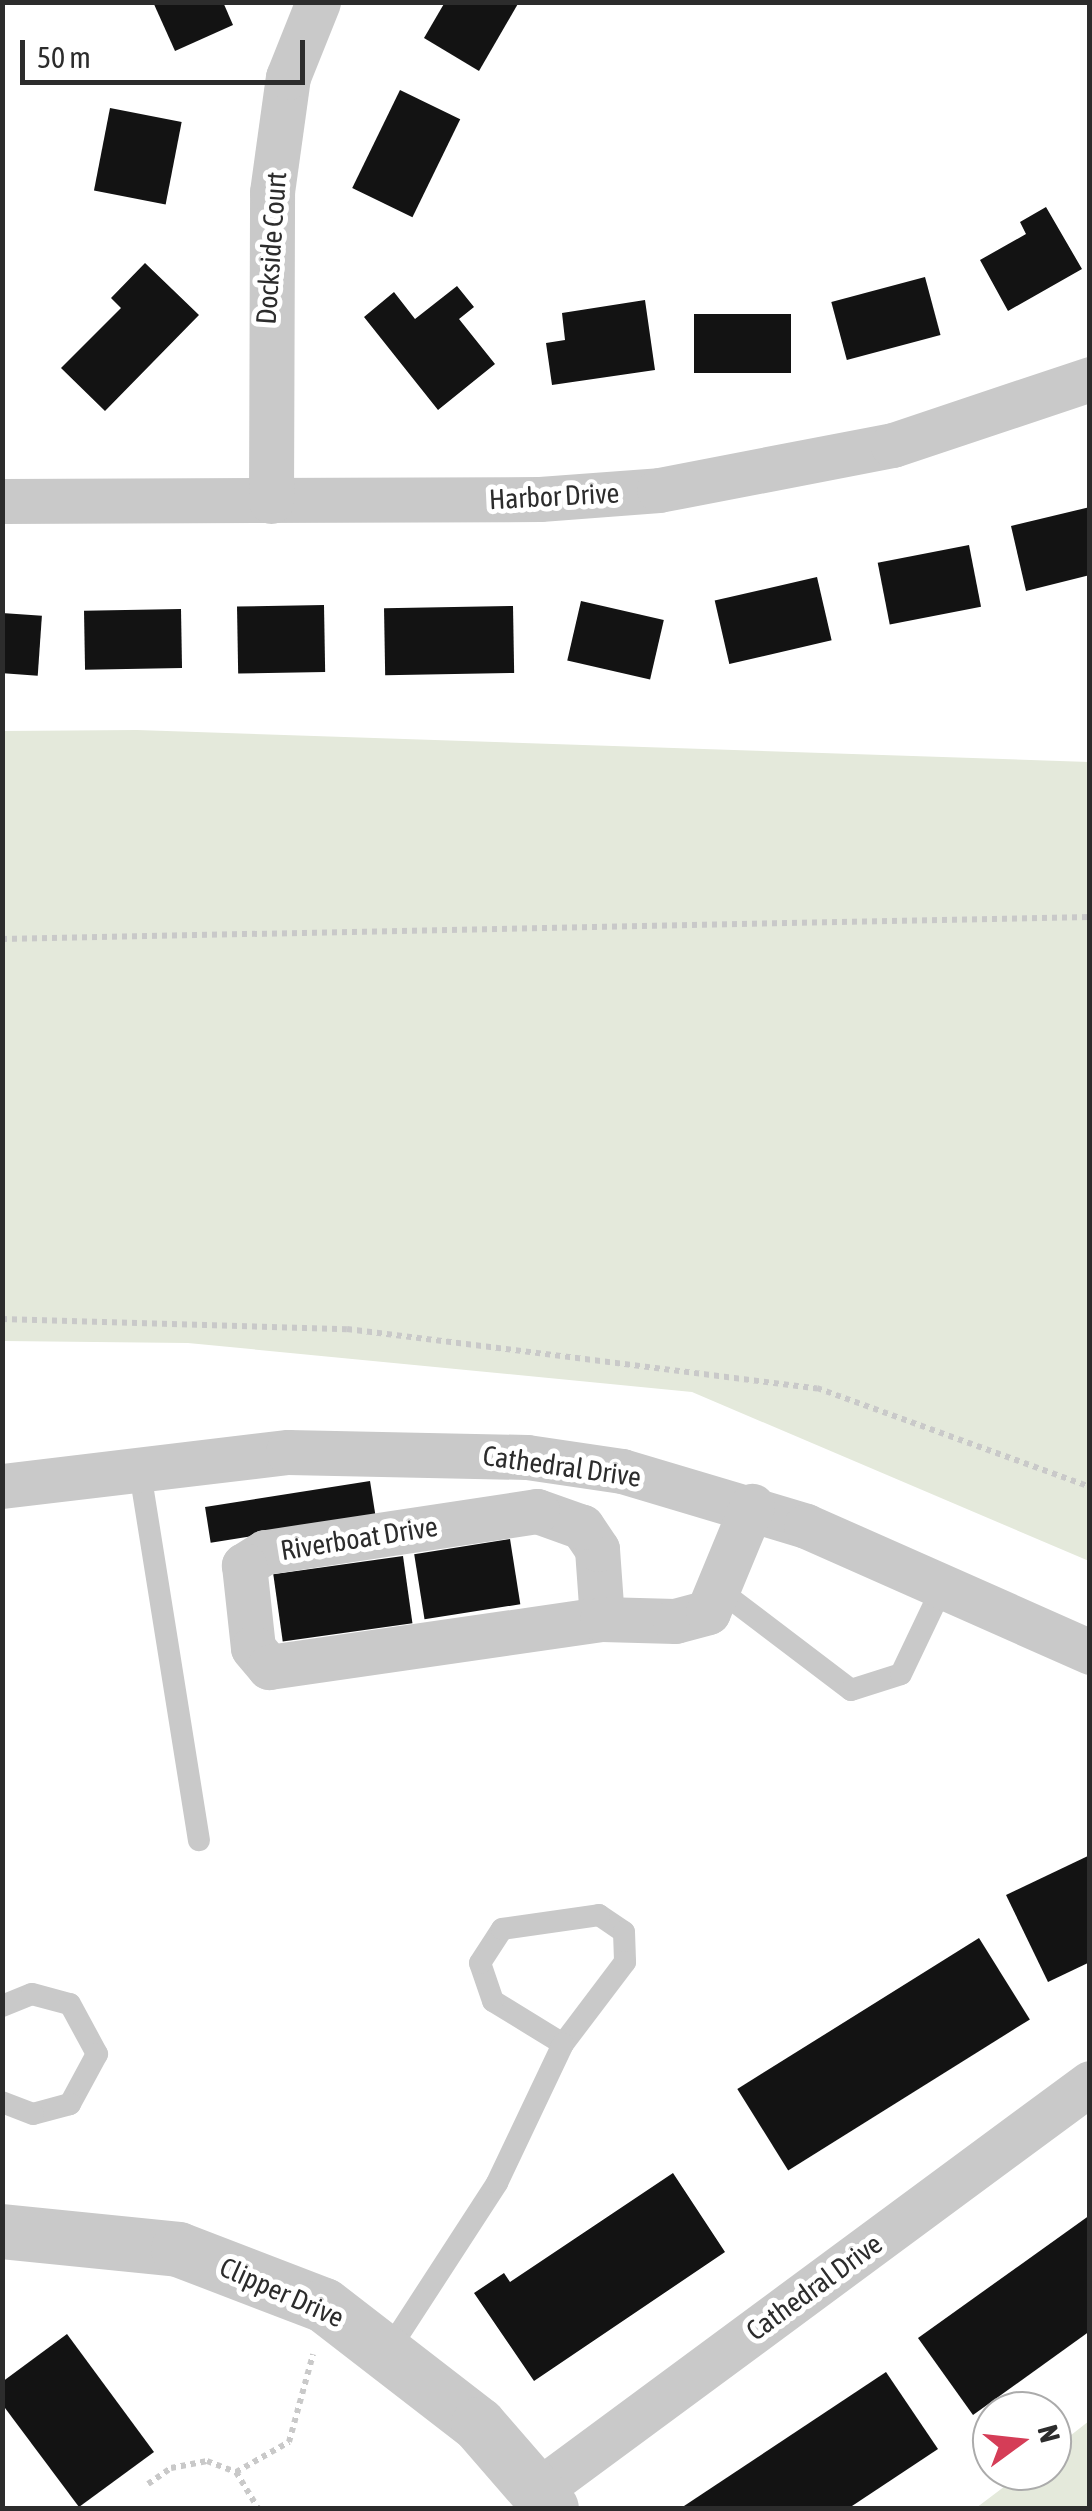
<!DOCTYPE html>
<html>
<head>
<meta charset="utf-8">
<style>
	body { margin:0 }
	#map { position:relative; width:1092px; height:2511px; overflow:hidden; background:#fff; font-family:"Asap Condensed",sans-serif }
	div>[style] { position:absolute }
	.green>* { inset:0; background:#e4e9db }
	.building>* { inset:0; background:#131313; transform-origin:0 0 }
	.path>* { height:6px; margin-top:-3px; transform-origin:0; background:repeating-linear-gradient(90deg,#c9c9c9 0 5px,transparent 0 10px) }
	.service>* { height:22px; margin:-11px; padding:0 11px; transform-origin:11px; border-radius:11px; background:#c9c9c9 }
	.minor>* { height:45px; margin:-22.5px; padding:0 22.5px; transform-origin:22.5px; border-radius:22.5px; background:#c9c9c9 }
	.tertiary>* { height:55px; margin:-27.5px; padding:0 27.5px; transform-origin:27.5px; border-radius:27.5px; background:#c9c9c9 }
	span { translate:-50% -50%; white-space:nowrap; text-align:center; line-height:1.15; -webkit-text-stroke:10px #fff; paint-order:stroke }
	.street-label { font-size:28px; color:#2c2c2c }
	.frame { position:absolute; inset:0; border:5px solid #2c2c2c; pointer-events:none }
	.north { position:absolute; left:972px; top:2391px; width:100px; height:100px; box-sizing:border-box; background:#fff; border:2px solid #ababab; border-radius:50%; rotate:75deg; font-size:28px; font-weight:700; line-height:40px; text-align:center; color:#2c2c2c }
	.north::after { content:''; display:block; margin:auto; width:35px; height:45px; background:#d53d57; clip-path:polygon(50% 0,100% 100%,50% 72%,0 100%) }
	.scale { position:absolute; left:20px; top:40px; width:285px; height:45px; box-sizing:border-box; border:5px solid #2c2c2c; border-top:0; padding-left:12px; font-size:30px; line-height:35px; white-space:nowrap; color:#2c2c2c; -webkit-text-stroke:8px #fff; paint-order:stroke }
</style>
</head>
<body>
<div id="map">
	<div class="green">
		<i style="clip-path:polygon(137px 730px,1089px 762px,1089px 1561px,692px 1392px,188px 1343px,3px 1341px,3px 731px)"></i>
		<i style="clip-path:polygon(1089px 2421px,1089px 2508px,976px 2508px,1025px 2471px,1052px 2471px,1052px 2450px)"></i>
	</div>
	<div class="building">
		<i style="clip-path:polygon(153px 2px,223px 2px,233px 25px,175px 51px)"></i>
		<i style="clip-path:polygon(445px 2px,519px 2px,479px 71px,424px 38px)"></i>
		<i style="left:400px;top:90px;width:67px;height:109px;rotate:26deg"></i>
		<i style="left:110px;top:108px;width:73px;height:84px;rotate:11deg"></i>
		<i style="clip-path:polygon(1046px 207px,1082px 269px,1008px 311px,980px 260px,1026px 234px,1020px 222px)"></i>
		<i style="clip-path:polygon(145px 263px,199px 315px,105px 411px,61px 368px,121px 308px,111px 298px)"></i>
		<i style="left:925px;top:277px;width:60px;height:97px;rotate:75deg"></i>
		<i style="clip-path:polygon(457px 286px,474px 307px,459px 319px,495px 364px,438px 410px,364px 317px,394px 292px,415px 319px)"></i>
		<i style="clip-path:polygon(645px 300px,655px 370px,552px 385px,546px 343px,565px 340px,562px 313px)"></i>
		<i style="left:694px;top:314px;width:97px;height:59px"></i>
		<i style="clip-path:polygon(1090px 507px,1090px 575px,1026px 591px,1011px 526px)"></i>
		<i style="left:969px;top:545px;width:63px;height:93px;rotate:79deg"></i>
		<i style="left:817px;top:577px;width:65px;height:105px;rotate:77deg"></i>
		<i style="left:581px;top:601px;width:85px;height:61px;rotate:13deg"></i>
		<i style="left:324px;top:605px;width:67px;height:87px;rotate:89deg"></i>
		<i style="left:513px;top:606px;width:67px;height:129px;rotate:89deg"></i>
		<i style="left:181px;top:609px;width:59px;height:97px;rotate:89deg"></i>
		<i style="left:2px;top:613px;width:40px;height:60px;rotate:4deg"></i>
		<i style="left:370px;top:1481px;width:36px;height:167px;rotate:81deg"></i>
		<i style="left:510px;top:1539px;width:66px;height:97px;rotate:81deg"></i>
		<i style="left:403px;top:1556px;width:68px;height:131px;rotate:82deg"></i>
		<i style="clip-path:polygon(1090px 1855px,1090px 1962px,1048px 1982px,1006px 1895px)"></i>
		<i style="left:979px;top:1938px;width:96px;height:285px;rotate:58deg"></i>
		<i style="clip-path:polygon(673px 2173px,725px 2252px,534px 2381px,474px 2293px,504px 2273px,510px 2282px)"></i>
		<i style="clip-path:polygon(1090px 2215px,1090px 2331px,973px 2415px,918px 2338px)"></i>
		<i style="clip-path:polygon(67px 2334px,154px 2452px,79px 2507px,2px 2404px,2px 2382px)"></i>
		<i style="clip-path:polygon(886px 2372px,938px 2449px,849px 2508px,681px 2508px)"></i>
	</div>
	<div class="path">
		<i style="left:2px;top:939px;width:1088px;rotate:-1.16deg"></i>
		<i style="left:2px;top:1319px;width:345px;rotate:1.7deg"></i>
		<i style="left:347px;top:1329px;width:474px;rotate:7.2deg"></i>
		<i style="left:817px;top:1388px;width:290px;rotate:19.9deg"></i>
		<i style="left:236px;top:2472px;width:61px;rotate:-29.5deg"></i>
		<i style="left:289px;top:2442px;width:91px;rotate:-74.7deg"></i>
		<i style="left:148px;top:2484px;width:28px;rotate:-35deg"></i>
		<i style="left:171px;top:2468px;width:37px;rotate:-11deg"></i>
		<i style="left:207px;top:2461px;width:31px;rotate:21deg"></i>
		<i style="left:236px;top:2472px;width:42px;rotate:58.6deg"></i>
	</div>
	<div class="service">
		<i style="left:139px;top:1466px;width:379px;rotate:80.9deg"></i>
		<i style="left:718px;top:1589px;width:167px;rotate:37.2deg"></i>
		<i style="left:851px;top:1690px;width:52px;rotate:-17.7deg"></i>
		<i style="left:901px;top:1674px;width:98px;rotate:-64.5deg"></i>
		<i style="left:599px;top:1915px;width:30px;rotate:34deg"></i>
		<i style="left:624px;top:1932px;width:30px;rotate:88deg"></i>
		<i style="left:625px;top:1962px;width:103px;rotate:127.1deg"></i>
		<i style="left:563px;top:2044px;width:82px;rotate:-148.4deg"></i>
		<i style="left:493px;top:2001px;width:40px;rotate:-108.9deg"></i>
		<i style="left:480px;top:1963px;width:40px;rotate:-57.1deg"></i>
		<i style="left:502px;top:1929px;width:98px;rotate:-8.2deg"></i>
		<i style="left:2px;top:2006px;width:32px;rotate:-22deg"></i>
		<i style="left:32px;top:1994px;width:39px;rotate:15deg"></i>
		<i style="left:70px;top:2004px;width:57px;rotate:61.6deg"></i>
		<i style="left:97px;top:2054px;width:57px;rotate:118.4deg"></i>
		<i style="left:70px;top:2104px;width:38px;rotate:165deg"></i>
		<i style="left:33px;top:2114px;width:33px;rotate:-159deg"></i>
		<i style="left:390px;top:2348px;width:197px;rotate:-57deg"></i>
		<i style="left:497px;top:2183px;width:154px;rotate:-64.6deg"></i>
	</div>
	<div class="minor">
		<i style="left:2px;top:501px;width:538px;rotate:-0.21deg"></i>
		<i style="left:540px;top:499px;width:119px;rotate:-4.3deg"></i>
		<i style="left:659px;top:490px;width:238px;rotate:-10.9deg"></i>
		<i style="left:893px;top:445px;width:208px;rotate:-18.5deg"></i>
		<i style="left:271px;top:501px;width:309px;rotate:-89.8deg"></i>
		<i style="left:272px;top:192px;width:116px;rotate:-82.1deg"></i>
		<i style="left:288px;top:77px;width:81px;rotate:-68.2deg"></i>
		<i style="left:2px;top:1486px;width:288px;rotate:-6.8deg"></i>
		<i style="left:288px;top:1452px;width:239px;rotate:1.2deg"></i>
		<i style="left:527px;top:1457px;width:96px;rotate:8.4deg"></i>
		<i style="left:622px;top:1471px;width:192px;rotate:16.6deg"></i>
		<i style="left:806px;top:1526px;width:311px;rotate:23.9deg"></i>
		<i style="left:602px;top:1619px;width:70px;rotate:-94.1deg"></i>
		<i style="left:597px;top:1549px;width:27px;rotate:-124deg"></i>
		<i style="left:582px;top:1527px;width:48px;rotate:-160.4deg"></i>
		<i style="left:537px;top:1511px;width:275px;rotate:171.4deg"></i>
		<i style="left:265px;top:1552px;width:25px;rotate:148deg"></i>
		<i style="left:244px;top:1565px;width:83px;rotate:83.8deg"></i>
		<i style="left:253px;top:1648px;width:25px;rotate:50deg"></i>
		<i style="left:269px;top:1667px;width:336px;rotate:-8.2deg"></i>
		<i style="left:602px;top:1619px;width:73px;rotate:1.6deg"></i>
		<i style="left:675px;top:1621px;width:34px;rotate:-15deg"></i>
		<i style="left:708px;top:1612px;width:115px;rotate:-67.5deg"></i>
		<i style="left:539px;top:2490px;width:685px;rotate:-36.45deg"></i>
	</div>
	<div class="tertiary">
		<i style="left:2px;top:2231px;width:177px;rotate:5.8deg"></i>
		<i style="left:178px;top:2249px;width:156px;rotate:21deg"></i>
		<i style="left:324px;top:2305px;width:195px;rotate:37.7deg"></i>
		<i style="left:478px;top:2424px;width:111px;rotate:49deg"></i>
	</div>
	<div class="street-label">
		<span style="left:271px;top:248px;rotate:-86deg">Dockside Court</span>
		<span style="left:554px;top:496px;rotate:-3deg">Harbor Drive</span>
		<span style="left:562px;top:1466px;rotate:8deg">Cathedral Drive</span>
		<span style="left:359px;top:1538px;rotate:-9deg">Riverboat Drive</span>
		<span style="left:814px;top:2287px;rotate:-36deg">Cathedral Drive</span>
		<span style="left:282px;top:2292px;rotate:24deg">Clipper Drive</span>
	</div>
	<div class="frame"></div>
	<div class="north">N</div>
	<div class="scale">50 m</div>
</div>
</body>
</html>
